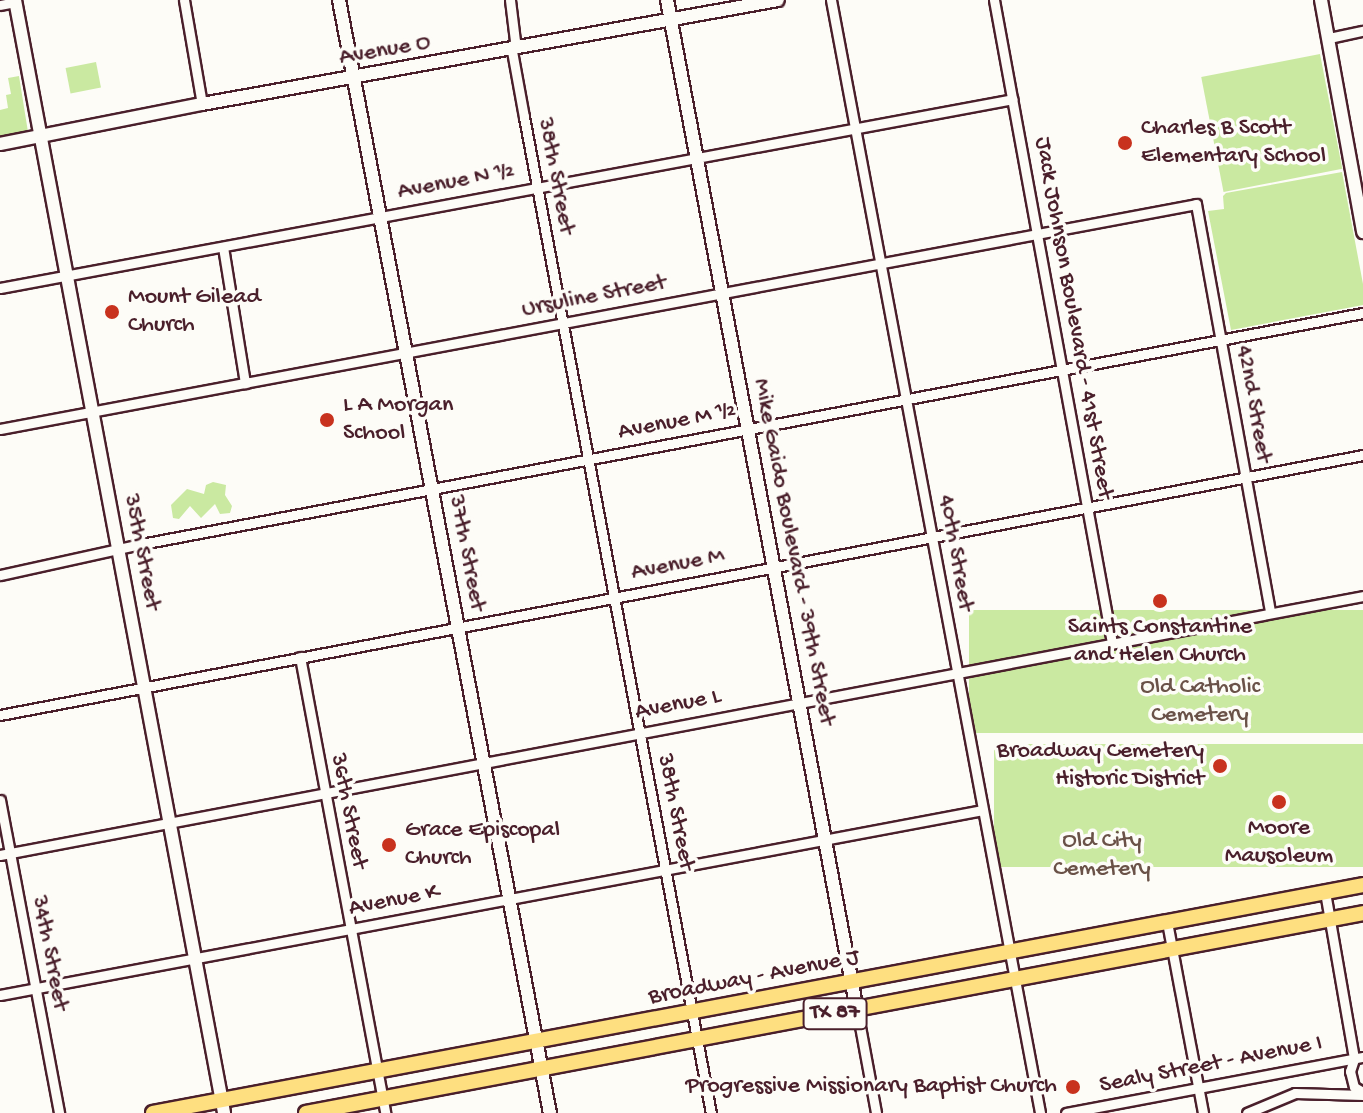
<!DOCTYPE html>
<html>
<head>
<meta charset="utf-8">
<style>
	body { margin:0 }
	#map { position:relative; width:1363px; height:1113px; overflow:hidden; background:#fdfcf7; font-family:"Gochi Hand",sans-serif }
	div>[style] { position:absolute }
	.green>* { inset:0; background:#cae9a1; transform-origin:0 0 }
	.roads { filter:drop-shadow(2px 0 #4a1f2b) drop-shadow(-2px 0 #4a1f2b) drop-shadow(0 2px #4a1f2b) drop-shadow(0 -2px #4a1f2b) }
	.street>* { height:9px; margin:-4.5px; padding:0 4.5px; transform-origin:4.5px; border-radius:4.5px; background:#fdfcf7 }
	.secondary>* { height:12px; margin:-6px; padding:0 6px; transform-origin:6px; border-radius:6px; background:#fdfcf7 }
	.primary>* { height:14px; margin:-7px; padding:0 7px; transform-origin:7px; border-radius:7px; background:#fedf80 }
	.dots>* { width:22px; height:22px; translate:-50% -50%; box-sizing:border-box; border:4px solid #fdfcf7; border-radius:50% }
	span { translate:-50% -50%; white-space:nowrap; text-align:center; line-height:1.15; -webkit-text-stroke:7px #fdfcf7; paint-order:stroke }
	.shield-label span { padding:2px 6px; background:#fdfcf7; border:2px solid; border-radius:6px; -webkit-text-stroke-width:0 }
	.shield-label { font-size:22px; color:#4a1f2b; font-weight:700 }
	.street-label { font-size:24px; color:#4a1f2b }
	.poi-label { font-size:24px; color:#4a1f2b }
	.left { translate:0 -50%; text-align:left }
	.right { translate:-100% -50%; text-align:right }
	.park-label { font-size:24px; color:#6a5248 }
</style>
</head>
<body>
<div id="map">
	<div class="green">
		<i style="left:1320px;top:54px;width:117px;height:121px;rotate:79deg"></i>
		<i style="left:96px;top:62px;width:26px;height:31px;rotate:79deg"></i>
		<i style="clip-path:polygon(19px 76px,28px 132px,0 136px,0 110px,8px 108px,6px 95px,11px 94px,8px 78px)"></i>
		<i style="clip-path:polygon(1342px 172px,1363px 284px,1363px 305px,1231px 330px,1208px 211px,1224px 209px,1223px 196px,1226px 193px)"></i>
		<i style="clip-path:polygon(213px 482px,226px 485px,225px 495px,232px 506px,230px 513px,220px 514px,215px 504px,201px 518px,190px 506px,179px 519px,173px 518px,171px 505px,187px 489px,204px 494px,206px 485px)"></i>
		<i style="left:1363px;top:610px;width:123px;height:394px;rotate:90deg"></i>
		<i style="left:1363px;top:744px;width:123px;height:369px;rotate:90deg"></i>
	</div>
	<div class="roads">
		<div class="street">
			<i style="left:184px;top:0;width:106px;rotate:80.2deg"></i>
			<i style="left:510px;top:0;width:41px;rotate:83deg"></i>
			<i style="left:515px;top:41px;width:10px;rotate:107deg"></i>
			<i style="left:512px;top:51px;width:67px;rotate:79.7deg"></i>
			<i style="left:524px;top:117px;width:1013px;rotate:79.37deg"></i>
			<i style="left:831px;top:0;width:1132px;rotate:79.36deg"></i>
			<i style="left:994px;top:0;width:654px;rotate:79.6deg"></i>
			<i style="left:0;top:5px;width:15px;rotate:-11deg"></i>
			<i style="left:1329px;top:38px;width:35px;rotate:-12deg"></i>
			<i style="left:223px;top:247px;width:138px;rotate:80.8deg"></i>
			<i style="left:0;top:288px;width:1030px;rotate:-10.57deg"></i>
			<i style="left:0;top:429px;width:1217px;rotate:-10.65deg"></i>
			<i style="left:1196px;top:204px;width:415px;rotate:79.7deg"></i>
			<i style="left:0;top:575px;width:139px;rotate:-12.4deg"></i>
			<i style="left:136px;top:545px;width:1249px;rotate:-10.71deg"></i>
			<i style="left:300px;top:657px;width:464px;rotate:79.4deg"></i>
			<i style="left:0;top:715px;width:1388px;rotate:-10.8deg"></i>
			<i style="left:0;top:800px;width:319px;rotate:79.3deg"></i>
			<i style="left:0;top:855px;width:1387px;rotate:-10.76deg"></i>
			<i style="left:1325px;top:892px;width:169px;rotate:80.1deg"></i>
			<i style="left:1354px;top:1059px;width:13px;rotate:108deg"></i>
			<i style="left:1350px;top:1071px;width:16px;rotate:76deg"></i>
			<i style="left:1354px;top:1087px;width:10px;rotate:29deg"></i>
			<i style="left:1167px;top:922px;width:194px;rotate:79.3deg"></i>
			<i style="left:0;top:995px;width:1000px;rotate:-10.66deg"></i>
			<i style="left:857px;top:1010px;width:105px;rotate:79.5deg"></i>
			<i style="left:1066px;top:1113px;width:302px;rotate:-10.7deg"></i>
			<i style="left:1247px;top:1113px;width:52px;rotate:-22.6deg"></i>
			<i style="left:1295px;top:1093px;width:68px;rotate:1.7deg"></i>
		</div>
		<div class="secondary">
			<i style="left:15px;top:0;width:1132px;rotate:79.36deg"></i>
			<i style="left:339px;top:0;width:1133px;rotate:79.27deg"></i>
			<i style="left:667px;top:0;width:1028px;rotate:79.35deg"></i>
			<i style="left:1321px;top:0;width:236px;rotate:79.7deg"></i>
			<i style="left:0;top:144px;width:206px;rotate:-11.2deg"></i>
			<i style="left:202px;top:104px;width:585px;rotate:-10.23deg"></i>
		</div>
		<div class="primary">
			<i style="left:153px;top:1113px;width:1231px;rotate:-10.67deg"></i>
			<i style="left:306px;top:1113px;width:1076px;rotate:-10.71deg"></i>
		</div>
	</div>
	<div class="dots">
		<i style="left:1125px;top:143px;background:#c8321e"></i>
		<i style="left:112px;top:312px;background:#c8321e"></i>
		<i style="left:327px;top:420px;background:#c8321e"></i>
		<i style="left:1160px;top:601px;background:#c8321e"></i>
		<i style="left:1220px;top:766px;background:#c8321e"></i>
		<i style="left:1279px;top:802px;background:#c8321e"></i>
		<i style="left:389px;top:845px;background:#c8321e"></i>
		<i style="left:1073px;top:1087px;background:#c8321e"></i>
	</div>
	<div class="shield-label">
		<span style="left:835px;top:1014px">TX 87</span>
	</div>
	<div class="street-label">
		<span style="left:385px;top:51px;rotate:-10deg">Avenue O</span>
		<span style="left:555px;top:176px;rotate:79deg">38th Street</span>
		<span style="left:456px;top:182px;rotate:-11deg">Avenue N ½</span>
		<span style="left:594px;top:297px;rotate:-11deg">Ursuline Street</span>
		<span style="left:1073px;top:318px;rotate:80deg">Jack Johnson Boulevard - 41st Street</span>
		<span style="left:1253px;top:404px;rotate:80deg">42nd Street</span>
		<span style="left:677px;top:422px;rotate:-11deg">Avenue M ½</span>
		<span style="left:141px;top:552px;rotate:79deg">35th Street</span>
		<span style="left:793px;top:552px;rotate:79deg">Mike Gaido Boulevard - 39th Street</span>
		<span style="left:466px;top:553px;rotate:79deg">37th Street</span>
		<span style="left:955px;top:553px;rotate:80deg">40th Street</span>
		<span style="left:678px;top:565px;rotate:-11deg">Avenue M</span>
		<span style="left:678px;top:705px;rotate:-11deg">Avenue L</span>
		<span style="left:348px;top:811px;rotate:79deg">36th Street</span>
		<span style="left:675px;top:812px;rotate:79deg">38th Street</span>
		<span style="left:394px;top:901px;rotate:-11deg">Avenue K</span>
		<span style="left:49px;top:953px;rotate:79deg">34th Street</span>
		<span style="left:754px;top:978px;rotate:-11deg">Broadway - Avenue J</span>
		<span style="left:1211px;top:1065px;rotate:-11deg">Sealy Street - Avenue I</span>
	</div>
	<div class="poi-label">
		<span class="left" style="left:1141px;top:143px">Charles B Scott<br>Elementary School</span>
		<span class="left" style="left:128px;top:312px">Mount Gilead<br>Church</span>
		<span class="left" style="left:343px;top:420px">L A Morgan<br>School</span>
		<span style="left:1160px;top:642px">Saints Constantine<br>and Helen Church</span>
		<span class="right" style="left:1204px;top:766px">Broadway Cemetery<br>Historic District</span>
		<span style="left:1279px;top:843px">Moore<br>Mausoleum</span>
		<span class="left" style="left:405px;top:845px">Grace Episcopal<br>Church</span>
		<span class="right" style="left:1057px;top:1087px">Progressive Missionary Baptist Church</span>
	</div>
	<div class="park-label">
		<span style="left:1200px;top:702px">Old Catholic<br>Cemetery</span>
		<span style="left:1102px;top:856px">Old City<br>Cemetery</span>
	</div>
</div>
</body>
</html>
